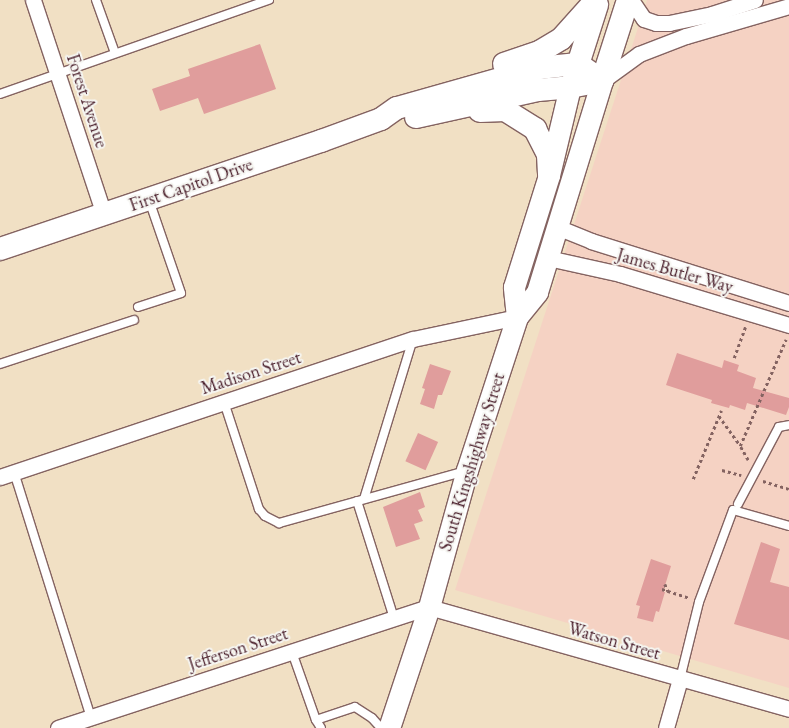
<!DOCTYPE html>
<html>
<head>
<meta charset="utf-8">
<style>
	body { margin:0 }
	#map { position:relative; width:789px; height:728px; overflow:hidden; background:#f1e0c4; font-family:"EB Garamond",serif }
	div>[style] { position:absolute }
	.built>* { inset:0; background:#f5d2c3 }
	.building>* { inset:0; background:#e09d9c; transform-origin:0 0 }
	.path>* { height:2.5px; margin-top:-1.25px; transform-origin:0; background:repeating-linear-gradient(90deg,#846361 0 3px,transparent 0 6px) }
	.roads { filter:drop-shadow(1px 0 #846361) drop-shadow(-1px 0 #846361) drop-shadow(0 1px #846361) drop-shadow(0 -1px #846361) }
	.service>* { height:8px; margin:-4px; padding:0 4px; transform-origin:4px; border-radius:4px; background:#fff }
	.minor>* { height:15px; margin:-7.5px; padding:0 7.5px; transform-origin:7.5px; border-radius:7.5px; background:#fff }
	.secondary>* { height:21px; margin:-10.5px; padding:0 10.5px; transform-origin:10.5px; border-radius:10.5px; background:#fff }
	.primary>* { height:22px; margin:-11px; padding:0 11px; transform-origin:11px; border-radius:11px; background:#fff }
	span { translate:-50% -50%; white-space:nowrap; text-align:center; line-height:1.15; -webkit-text-stroke:4px #f6f6f2; paint-order:stroke }
	.street-label { font-size:18px; color:#4a1f2b }
</style>
</head>
<body>
<div id="map">
	<div class="built">
		<i style="clip-path:polygon(647px 0,789px 0,789px 688px,455px 590px)"></i>
	</div>
	<div class="building">
		<i style="clip-path:polygon(260px 44px,276px 89px,204px 114px,198px 98px,160px 111px,152px 89px,190px 76px,188px 69px)"></i>
		<i style="clip-path:polygon(677px 353px,722px 368px,724px 360px,739px 365px,737px 371px,756px 378px,753px 388px,789px 398px,789px 407px,786px 415px,747px 403px,745px 410px,730px 405px,729px 408px,711px 403px,712px 400px,666px 385px)"></i>
		<i style="clip-path:polygon(430px 364px,451px 371px,442px 395px,438px 395px,434px 409px,420px 404px,425px 389px,422px 388px)"></i>
		<i style="left:418px;top:433px;width:22px;height:31px;rotate:24deg"></i>
		<i style="clip-path:polygon(420px 492px,425px 507px,418px 510px,423px 521px,414px 524px,420px 539px,396px 547px,383px 507px)"></i>
		<i style="clip-path:polygon(761px 542px,780px 549px,770px 582px,789px 587px,789px 640px,734px 624px)"></i>
		<i style="clip-path:polygon(651px 559px,671px 566px,663px 592px,665px 592px,659px 612px,656px 611px,653px 622px,637px 618px,640px 606px,636px 605px)"></i>
	</div>
	<div class="path">
		<i style="left:734px;top:358px;width:33px;rotate:-70deg"></i>
		<i style="left:719px;top:416px;width:36px;rotate:54deg"></i>
		<i style="left:748px;top:460px;width:16px;rotate:-120deg"></i>
		<i style="left:740px;top:446px;width:116px;rotate:-66.7deg"></i>
		<i style="left:722px;top:470px;width:20px;rotate:15deg"></i>
		<i style="left:693px;top:479px;width:74px;rotate:-67.6deg"></i>
		<i style="left:763px;top:481px;width:27px;rotate:17deg"></i>
		<i style="left:665px;top:584px;width:8px;rotate:67deg"></i>
		<i style="left:662px;top:589px;width:28px;rotate:18deg"></i>
	</div>
	<div class="roads">
		<div class="service">
			<i style="left:96px;top:0;width:56px;rotate:70.3deg"></i>
			<i style="left:0;top:94px;width:285px;rotate:-19.3deg"></i>
			<i style="left:138px;top:307px;width:45px;rotate:-18deg"></i>
			<i style="left:181px;top:293px;width:98px;rotate:-109deg"></i>
			<i style="left:0;top:364px;width:141px;rotate:-18.2deg"></i>
			<i style="left:224px;top:402px;width:113px;rotate:71.9deg"></i>
			<i style="left:259px;top:509px;width:9px;rotate:49deg"></i>
			<i style="left:265px;top:516px;width:16px;rotate:27deg"></i>
			<i style="left:279px;top:523px;width:193px;rotate:-15.6deg"></i>
			<i style="left:14px;top:472px;width:257px;rotate:72.6deg"></i>
			<i style="left:364px;top:499px;width:167px;rotate:-73deg"></i>
			<i style="left:357px;top:501px;width:123px;rotate:72.5deg"></i>
			<i style="left:738px;top:504px;width:87px;rotate:-62deg"></i>
			<i style="left:779px;top:427px;width:10px;rotate:-11deg"></i>
			<i style="left:292px;top:652px;width:72px;rotate:70.6deg"></i>
			<i style="left:316px;top:720px;width:9px;rotate:58deg"></i>
			<i style="left:680px;top:679px;width:79px;rotate:-76.1deg"></i>
			<i style="left:699px;top:602px;width:98px;rotate:-69.7deg"></i>
			<i style="left:733px;top:510px;width:58px;rotate:15.9deg"></i>
			<i style="left:316px;top:720px;width:41px;rotate:-18.4deg"></i>
			<i style="left:355px;top:707px;width:20px;rotate:33deg"></i>
			<i style="left:372px;top:718px;width:13px;rotate:48deg"></i>
		</div>
		<div class="minor">
			<i style="left:33px;top:0;width:226px;rotate:71.7deg"></i>
			<i style="left:631px;top:0;width:23px;rotate:56deg"></i>
			<i style="left:644px;top:19px;width:13px;rotate:18deg"></i>
			<i style="left:656px;top:23px;width:13px"></i>
			<i style="left:669px;top:23px;width:44px;rotate:-11.8deg"></i>
			<i style="left:712px;top:14px;width:45px;rotate:-18deg"></i>
			<i style="left:602px;top:81px;width:46px;rotate:-36.1deg"></i>
			<i style="left:639px;top:54px;width:50px;rotate:-21deg"></i>
			<i style="left:686px;top:36px;width:107px;rotate:-16.2deg"></i>
			<i style="left:557px;top:227px;width:37px;rotate:22deg"></i>
			<i style="left:591px;top:241px;width:207px;rotate:17.4deg"></i>
			<i style="left:548px;top:258px;width:74px;rotate:12.5deg"></i>
			<i style="left:620px;top:274px;width:177px;rotate:16.8deg"></i>
			<i style="left:0;top:477px;width:435px;rotate:-18.5deg"></i>
			<i style="left:413px;top:339px;width:106px;rotate:-11.9deg"></i>
			<i style="left:58px;top:728px;width:390px;rotate:-18.1deg"></i>
			<i style="left:429px;top:607px;width:374px;rotate:15.8deg"></i>
			<i style="left:666px;top:728px;width:51px;rotate:-74.1deg"></i>
		</div>
		<div class="secondary">
			<i style="left:517px;top:317px;width:30px;rotate:-96deg"></i>
			<i style="left:514px;top:287px;width:117px;rotate:-72.6deg"></i>
			<i style="left:549px;top:175px;width:90px;rotate:-76.6deg"></i>
			<i style="left:389px;top:728px;width:127px;rotate:-71.7deg"></i>
			<i style="left:429px;top:607px;width:142px;rotate:-74.5deg"></i>
			<i style="left:467px;top:470px;width:161px;rotate:-71.9deg"></i>
			<i style="left:517px;top:317px;width:32px;rotate:-51deg"></i>
			<i style="left:537px;top:292px;width:221px;rotate:-72.9deg"></i>
		</div>
		<div class="primary">
			<i style="left:504px;top:64px;width:39px;rotate:-19deg"></i>
			<i style="left:541px;top:51px;width:23px;rotate:-31deg"></i>
			<i style="left:561px;top:39px;width:52px;rotate:-48.1deg"></i>
			<i style="left:574px;top:77px;width:76px;rotate:-72.3deg"></i>
			<i style="left:602px;top:81px;width:85px;rotate:-72.2deg"></i>
			<i style="left:480px;top:111px;width:25px;rotate:-2deg"></i>
			<i style="left:505px;top:110px;width:36px;rotate:32deg"></i>
			<i style="left:535px;top:129px;width:29px;rotate:63deg"></i>
			<i style="left:548px;top:155px;width:20px;rotate:87deg"></i>
			<i style="left:416px;top:117px;width:125px;rotate:-12.5deg"></i>
			<i style="left:538px;top:90px;width:32px;rotate:-5deg"></i>
			<i style="left:570px;top:87px;width:33px;rotate:-11deg"></i>
			<i style="left:0;top:249px;width:339px;rotate:-18.6deg"></i>
			<i style="left:321px;top:141px;width:64px;rotate:-20.1deg"></i>
			<i style="left:381px;top:119px;width:19px;rotate:-35deg"></i>
			<i style="left:397px;top:108px;width:148px;rotate:-15.7deg"></i>
			<i style="left:539px;top:68px;width:39px;rotate:-6deg"></i>
			<i style="left:578px;top:64px;width:29px;rotate:35deg"></i>
		</div>
	</div>
	<div class="street-label">
		<span style="left:87px;top:101px;rotate:72deg">Forest Avenue</span>
		<span style="left:191px;top:185px;rotate:-19deg">First Capitol Drive</span>
		<span style="left:675px;top:271px;rotate:16deg">James Butler Way</span>
		<span style="left:251px;top:373px;rotate:-18deg">Madison Street</span>
		<span style="left:472px;top:462px;rotate:-73deg">South Kingshighway Street</span>
		<span style="left:614px;top:641px;rotate:16deg">Watson Street</span>
		<span style="left:238px;top:649px;rotate:-18deg">Jefferson Street</span>
	</div>
</div>
</body>
</html>
